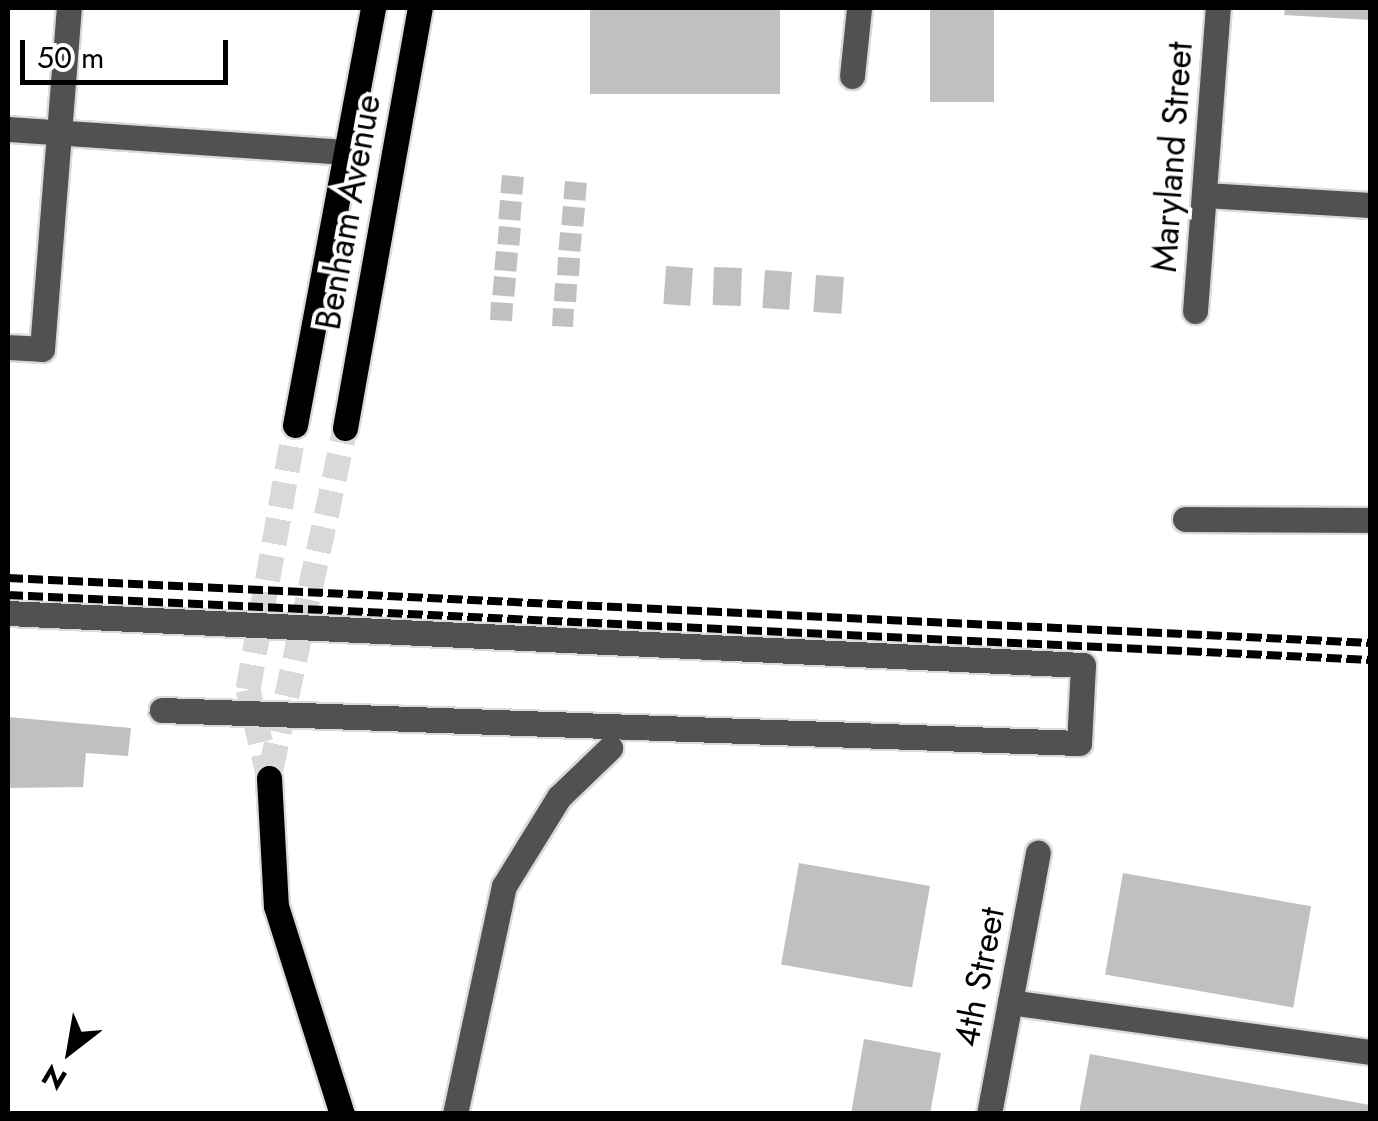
<!DOCTYPE html>
<html>
<head>
<meta charset="utf-8">
<style>
	body { margin:0 }
	#map { position:relative; width:1378px; height:1121px; overflow:hidden; background:#fff; font-family:Jost,sans-serif }
	div>[style] { position:absolute }
	.building>* { inset:0; background:#c0c0c0; transform-origin:0 0 }
	.major-tunnel>* { height:25px; margin-top:-12.5px; transform-origin:0; background:repeating-linear-gradient(90deg,#d9d9d9 0 25px,transparent 0 37px) }
	.roads { filter:drop-shadow(2px 0 #dbdbdb) drop-shadow(-2px 0 #dbdbdb) drop-shadow(0 2px #dbdbdb) drop-shadow(0 -2px #dbdbdb) }
	.minor>* { height:25px; margin:-12.5px; padding:0 12.5px; transform-origin:12.5px; border-radius:12.5px; background:#515151 }
	.major>* { height:25px; margin:-12.5px; padding:0 12.5px; transform-origin:12.5px; border-radius:12.5px; background:#000 }
	.rail>* { height:8px; margin-top:-4px; transform-origin:0; background:repeating-linear-gradient(90deg,#000 0 15px,transparent 0 20px) }
	span { translate:-50% -50%; white-space:nowrap; text-align:center; line-height:1.15; -webkit-text-stroke:8px #fff; paint-order:stroke }
	.street-label { font-size:35px; color:#000 }
	.frame { position:absolute; inset:0; border:10px solid #000; pointer-events:none }
	.north { position:absolute; left:20px; top:1001px; width:100px; height:100px; -webkit-text-stroke:8px #fff; paint-order:stroke; rotate:211deg; font-size:28px; font-weight:700; line-height:40px; text-align:center; color:#000 }
	.north::after { content:''; display:block; margin:auto; width:35px; height:45px; background:#000; clip-path:polygon(50% 0,100% 100%,50% 72%,0 100%) }
	.scale { position:absolute; left:20px; top:40px; width:208px; height:45px; box-sizing:border-box; border:5px solid #000; border-top:0; padding-left:12px; font-size:30px; line-height:35px; white-space:nowrap; color:#000; -webkit-text-stroke:8px #fff; paint-order:stroke }
</style>
</head>
<body>
<div id="map">
	<div class="building">
		<i style="left:590px;top:8px;width:190px;height:86px"></i>
		<i style="left:930px;top:8px;width:64px;height:94px"></i>
		<i style="clip-path:polygon(1285px 8px,1370px 8px,1370px 20px,1284px 15px)"></i>
		<i style="left:502px;top:175px;width:22px;height:18px;rotate:5deg"></i>
		<i style="left:565px;top:181px;width:22px;height:18px;rotate:5deg"></i>
		<i style="left:500px;top:200px;width:22px;height:19px;rotate:5deg"></i>
		<i style="left:563px;top:206px;width:22px;height:19px;rotate:5deg"></i>
		<i style="left:499px;top:226px;width:22px;height:18px;rotate:5deg"></i>
		<i style="left:560px;top:232px;width:22px;height:18px;rotate:5deg"></i>
		<i style="left:496px;top:251px;width:22px;height:19px;rotate:5deg"></i>
		<i style="left:558px;top:257px;width:22px;height:18px;rotate:3deg"></i>
		<i style="left:666px;top:266px;width:27px;height:38px;rotate:4deg"></i>
		<i style="left:714px;top:267px;width:28px;height:38px;rotate:2deg"></i>
		<i style="left:765px;top:270px;width:27px;height:38px;rotate:4deg"></i>
		<i style="left:816px;top:275px;width:28px;height:37px;rotate:4deg"></i>
		<i style="left:494px;top:276px;width:22px;height:19px;rotate:5deg"></i>
		<i style="left:555px;top:283px;width:22px;height:18px;rotate:3deg"></i>
		<i style="left:491px;top:302px;width:22px;height:18px;rotate:3deg"></i>
		<i style="left:553px;top:308px;width:21px;height:18px;rotate:3deg"></i>
		<i style="clip-path:polygon(8px 717px,131px 728px,128px 756px,86px 753px,83px 787px,8px 788px)"></i>
		<i style="left:799px;top:863px;width:133px;height:103px;rotate:10deg"></i>
		<i style="left:1123px;top:873px;width:191px;height:103px;rotate:10deg"></i>
		<i style="clip-path:polygon(864px 1039px,941px 1053px,930px 1114px,851px 1114px)"></i>
		<i style="clip-path:polygon(1090px 1054px,1370px 1105px,1370px 1114px,1079px 1114px)"></i>
	</div>
	<div class="major-tunnel">
		<i style="left:271px;top:768px;width:348px;rotate:-77.7deg"></i>
		<i style="left:269px;top:778px;width:91px;rotate:-103.3deg"></i>
		<i style="left:248px;top:689px;width:268px;rotate:-79.9deg"></i>
	</div>
	<div class="roads">
		<div class="minor">
			<i style="left:852px;top:76px;width:68px;rotate:-84.1deg"></i>
			<i style="left:8px;top:129px;width:337px;rotate:3.9deg"></i>
			<i style="left:1205px;top:195px;width:165px;rotate:3.5deg"></i>
			<i style="left:1195px;top:311px;width:304px;rotate:-85.7deg"></i>
			<i style="left:8px;top:347px;width:34px;rotate:3deg"></i>
			<i style="left:42px;top:349px;width:342px;rotate:-85.5deg"></i>
			<i style="left:1185px;top:519px;width:185px;rotate:0.3deg"></i>
			<i style="left:8px;top:613px;width:1076px;rotate:2.77deg"></i>
			<i style="left:1083px;top:665px;width:78px;rotate:92.9deg"></i>
			<i style="left:1079px;top:743px;width:918px;rotate:-177.94deg"></i>
			<i style="left:1010px;top:1002px;width:363px;rotate:7.9deg"></i>
			<i style="left:455px;top:1114px;width:233px;rotate:-77.9deg"></i>
			<i style="left:504px;top:886px;width:105px;rotate:-58.3deg"></i>
			<i style="left:559px;top:797px;width:71px;rotate:-43.9deg"></i>
			<i style="left:989px;top:1114px;width:266px;rotate:-79.4deg"></i>
		</div>
		<div class="major">
			<i style="left:295px;top:425px;width:424px;rotate:-79.4deg"></i>
			<i style="left:345px;top:428px;width:427px;rotate:-79.9deg"></i>
			<i style="left:269px;top:778px;width:128px;rotate:86.9deg"></i>
			<i style="left:276px;top:906px;width:218px;rotate:72.4deg"></i>
		</div>
	</div>
	<div class="rail">
		<i style="left:8px;top:578px;width:1364px;rotate:2.73deg"></i>
		<i style="left:8px;top:595px;width:1364px;rotate:2.73deg"></i>
	</div>
	<div class="street-label">
		<span style="left:1172px;top:157px;rotate:-86deg">Maryland Street</span>
		<span style="left:348px;top:212px;rotate:-80deg">Benham Avenue</span>
		<span style="left:979px;top:977px;rotate:-79deg">4th Street</span>
	</div>
	<div class="frame"></div>
	<div class="north">N</div>
	<div class="scale">50 m</div>
</div>
</body>
</html>
